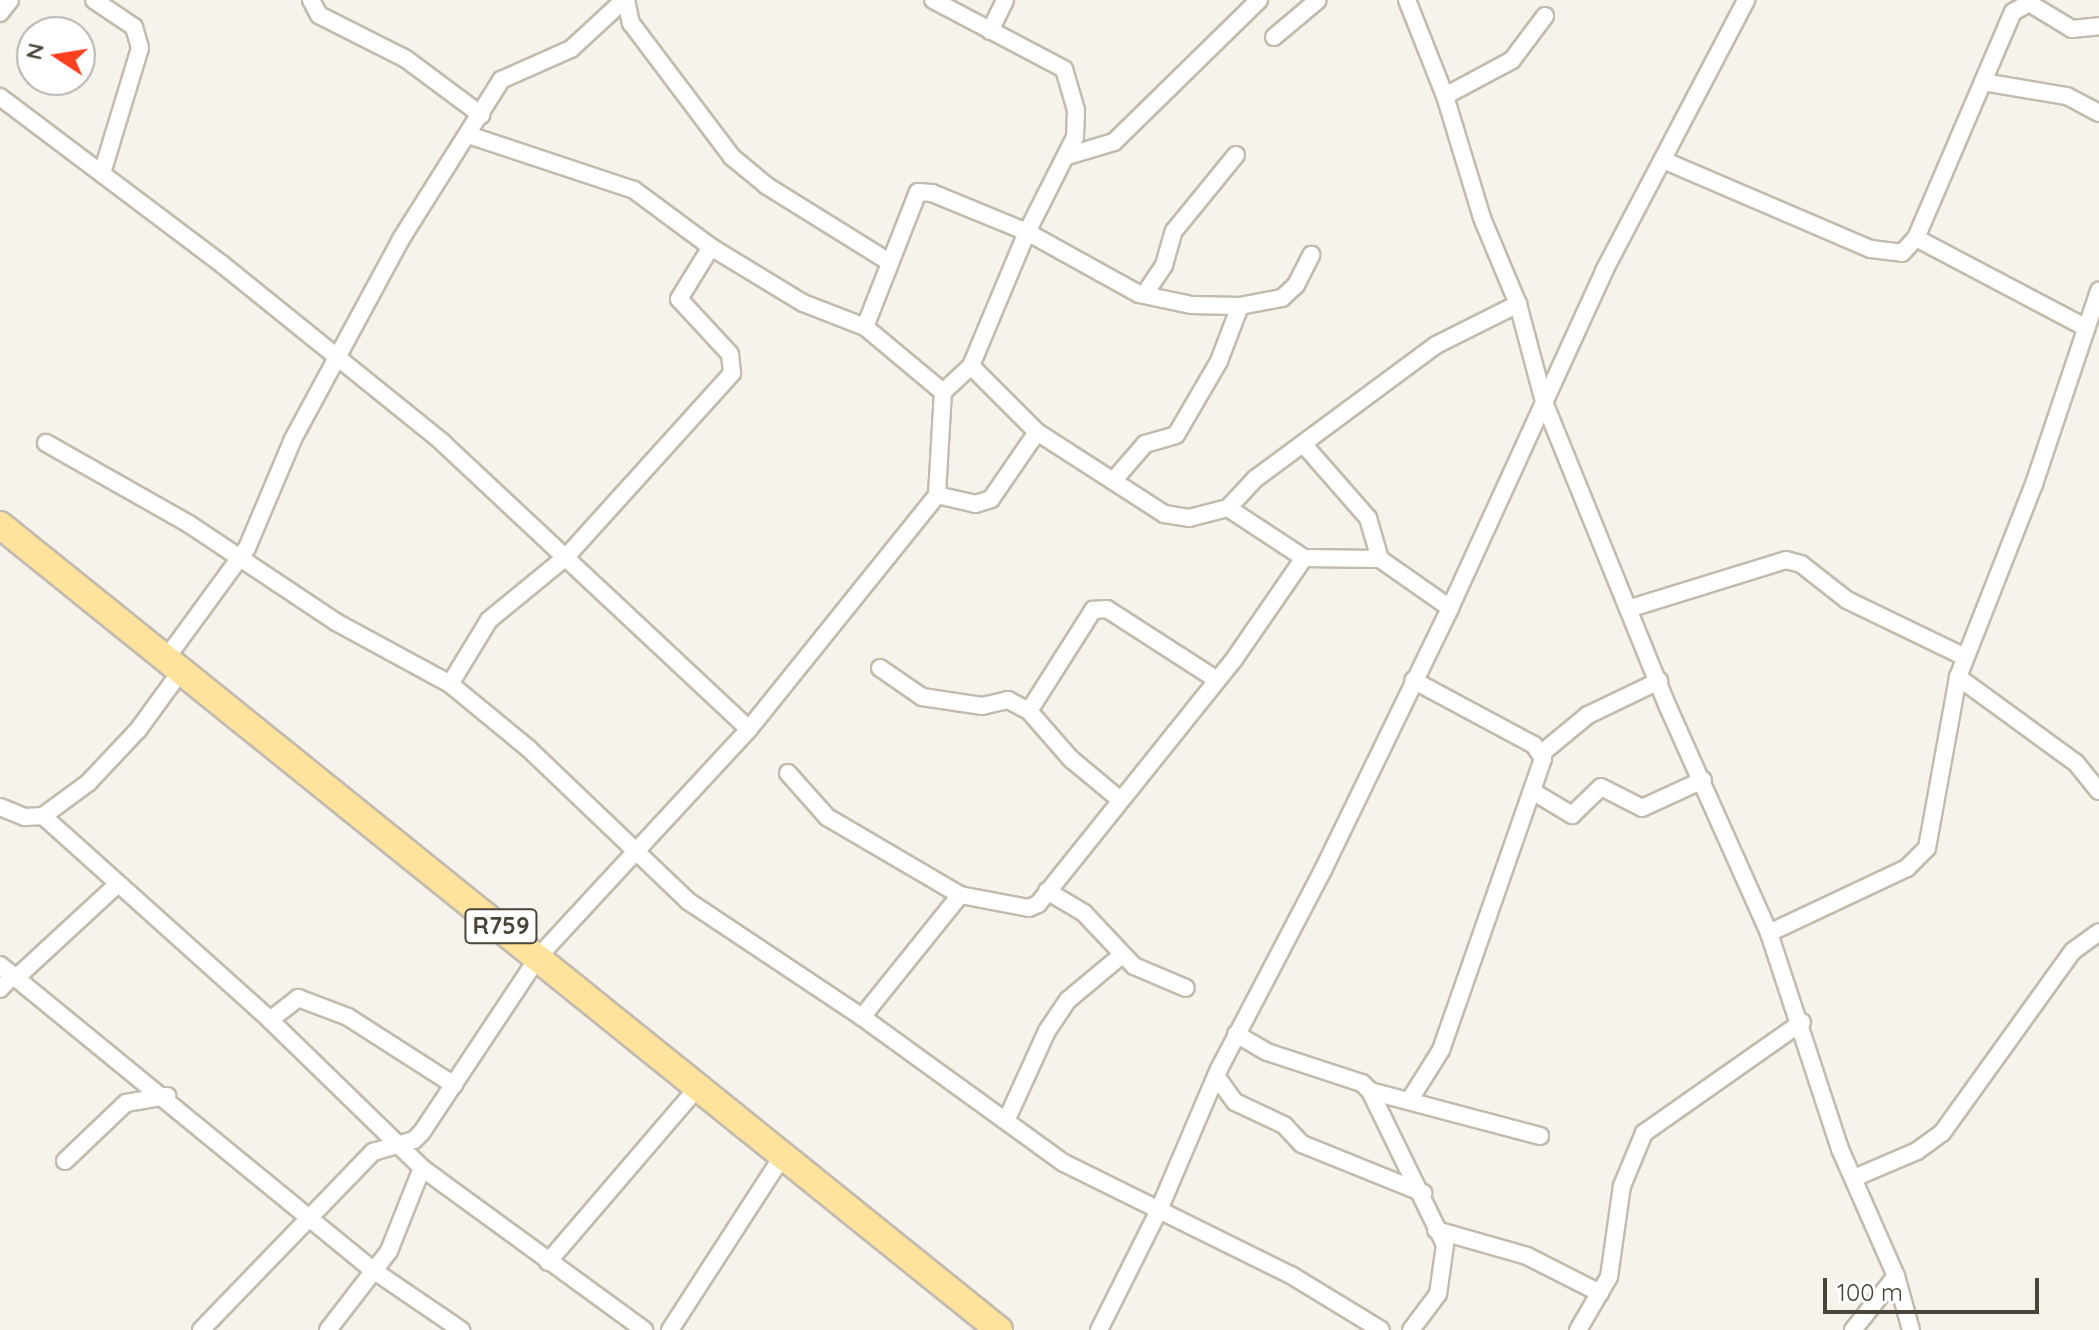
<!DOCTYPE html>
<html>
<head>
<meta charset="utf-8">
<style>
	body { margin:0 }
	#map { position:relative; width:2099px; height:1330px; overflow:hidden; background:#f6f3ec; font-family:Quicksand,sans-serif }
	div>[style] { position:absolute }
	.roads { filter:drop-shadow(2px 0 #c2bbae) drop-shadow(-2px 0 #c2bbae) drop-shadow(0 2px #c2bbae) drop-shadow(0 -2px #c2bbae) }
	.street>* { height:16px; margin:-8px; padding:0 8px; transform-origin:8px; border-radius:8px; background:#fff }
	.primary>* { height:26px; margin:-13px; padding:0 13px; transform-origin:13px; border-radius:13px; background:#ffe39c }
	span { translate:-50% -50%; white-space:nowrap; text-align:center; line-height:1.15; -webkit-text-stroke:7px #fff; paint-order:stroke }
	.shield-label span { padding:2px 6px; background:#fff; border:2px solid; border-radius:6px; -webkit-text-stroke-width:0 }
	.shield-label { font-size:24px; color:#4b4439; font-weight:700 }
	.north { position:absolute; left:16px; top:16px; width:80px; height:80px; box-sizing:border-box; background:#fff; border:2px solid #b7b4b0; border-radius:50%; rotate:282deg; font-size:22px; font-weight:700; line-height:32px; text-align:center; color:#4b4439 }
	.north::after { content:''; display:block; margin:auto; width:28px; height:36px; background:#fc3f1d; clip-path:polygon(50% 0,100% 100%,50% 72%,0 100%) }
	.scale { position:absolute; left:1823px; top:1278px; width:216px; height:36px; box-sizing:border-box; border:4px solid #4b4439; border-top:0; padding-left:10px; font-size:24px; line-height:28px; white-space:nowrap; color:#4b4439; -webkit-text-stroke:6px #fff; paint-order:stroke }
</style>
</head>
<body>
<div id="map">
	<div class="roads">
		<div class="street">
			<i style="left:94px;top:0;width:48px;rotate:34deg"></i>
			<i style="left:134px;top:27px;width:22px;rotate:74deg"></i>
			<i style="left:140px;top:48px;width:131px;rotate:106.9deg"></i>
			<i style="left:311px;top:0;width:17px;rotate:62deg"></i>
			<i style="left:319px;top:15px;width:97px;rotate:26.8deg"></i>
			<i style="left:406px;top:59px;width:94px;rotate:36.7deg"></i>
			<i style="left:626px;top:0;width:24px;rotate:78deg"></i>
			<i style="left:631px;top:23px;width:168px;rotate:53deg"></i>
			<i style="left:732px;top:157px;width:45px;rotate:39.6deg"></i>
			<i style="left:767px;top:186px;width:144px;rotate:31.9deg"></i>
			<i style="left:933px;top:0;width:148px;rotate:27.8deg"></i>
			<i style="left:1064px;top:69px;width:43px;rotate:73.7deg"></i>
			<i style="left:1076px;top:110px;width:27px;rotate:92deg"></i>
			<i style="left:1075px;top:137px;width:106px;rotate:116.8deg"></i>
			<i style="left:1027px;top:232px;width:145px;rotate:112.7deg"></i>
			<i style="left:971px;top:366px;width:38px;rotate:137deg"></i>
			<i style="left:1407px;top:0;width:103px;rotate:68.4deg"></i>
			<i style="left:1445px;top:96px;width:127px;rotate:73.1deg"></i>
			<i style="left:1482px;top:218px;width:93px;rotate:67.3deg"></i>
			<i style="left:1518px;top:304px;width:101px;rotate:75.1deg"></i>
			<i style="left:1544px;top:402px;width:329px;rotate:67.9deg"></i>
			<i style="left:1668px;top:707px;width:248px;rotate:65.9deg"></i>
			<i style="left:1769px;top:933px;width:227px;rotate:71.8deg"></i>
			<i style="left:1840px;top:1149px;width:139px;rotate:66.2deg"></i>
			<i style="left:1896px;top:1276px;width:56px;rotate:74.5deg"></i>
			<i style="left:0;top:13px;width:16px;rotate:-52deg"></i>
			<i style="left:990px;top:31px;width:34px;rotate:-64deg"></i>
			<i style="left:1274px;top:37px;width:57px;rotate:-40.1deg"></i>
			<i style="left:1983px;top:82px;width:85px;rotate:9.5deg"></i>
			<i style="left:2067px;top:96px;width:36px;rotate:28deg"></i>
			<i style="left:1445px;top:96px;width:76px;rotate:-28.2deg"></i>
			<i style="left:1512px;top:60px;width:55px;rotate:-53.1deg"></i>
			<i style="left:0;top:97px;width:279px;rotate:37deg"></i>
			<i style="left:223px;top:265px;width:282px;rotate:38.9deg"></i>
			<i style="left:442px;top:442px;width:420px;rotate:43.1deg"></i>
			<i style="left:1067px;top:156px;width:49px;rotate:-16.6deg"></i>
			<i style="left:1114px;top:142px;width:203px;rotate:-44.4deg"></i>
			<i style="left:1663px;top:160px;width:226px;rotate:23.2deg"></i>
			<i style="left:1871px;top:249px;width:31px;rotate:7deg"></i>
			<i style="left:1902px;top:253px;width:21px;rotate:-47deg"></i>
			<i style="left:1916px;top:238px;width:246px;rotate:-66.8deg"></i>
			<i style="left:2013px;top:12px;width:18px;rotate:-29deg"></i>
			<i style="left:2029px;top:3px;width:50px;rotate:31.2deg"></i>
			<i style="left:2072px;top:29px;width:27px;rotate:-6deg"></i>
			<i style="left:1916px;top:238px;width:191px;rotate:27.8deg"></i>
			<i style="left:1144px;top:295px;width:36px;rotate:-56deg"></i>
			<i style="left:1164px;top:265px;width:35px;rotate:-74deg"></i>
			<i style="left:1174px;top:231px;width:98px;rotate:-50.8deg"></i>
			<i style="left:865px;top:327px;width:145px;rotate:-68.6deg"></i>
			<i style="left:918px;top:192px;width:14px;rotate:4deg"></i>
			<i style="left:932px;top:193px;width:103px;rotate:22.3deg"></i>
			<i style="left:1027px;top:232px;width:128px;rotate:29deg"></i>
			<i style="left:1139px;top:294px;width:53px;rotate:11.9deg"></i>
			<i style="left:1191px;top:305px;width:49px;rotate:1.2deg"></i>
			<i style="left:1240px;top:306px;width:43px;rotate:-10.8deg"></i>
			<i style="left:1282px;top:298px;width:19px;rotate:-43deg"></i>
			<i style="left:1296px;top:285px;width:34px;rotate:-63deg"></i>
			<i style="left:971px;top:366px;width:93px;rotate:45deg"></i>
			<i style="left:1037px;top:432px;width:151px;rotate:32.8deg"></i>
			<i style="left:1164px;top:514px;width:25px;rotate:9deg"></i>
			<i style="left:1189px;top:518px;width:40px;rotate:-14.4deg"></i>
			<i style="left:1228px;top:508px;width:40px;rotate:-47deg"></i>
			<i style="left:1255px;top:479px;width:225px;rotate:-36.5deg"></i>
			<i style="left:1436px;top:345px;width:92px;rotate:-26.6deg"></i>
			<i style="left:46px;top:443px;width:164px;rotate:29.5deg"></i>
			<i style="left:189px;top:524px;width:177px;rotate:33.7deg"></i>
			<i style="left:336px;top:622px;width:130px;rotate:28.5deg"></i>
			<i style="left:450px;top:684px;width:102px;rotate:39.4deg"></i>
			<i style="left:529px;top:749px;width:220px;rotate:43.7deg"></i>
			<i style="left:688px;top:901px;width:209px;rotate:33.7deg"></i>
			<i style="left:862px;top:1017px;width:249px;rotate:35.9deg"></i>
			<i style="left:1064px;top:1163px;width:253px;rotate:26.3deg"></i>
			<i style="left:1291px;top:1275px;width:105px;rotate:31.4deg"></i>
			<i style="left:1305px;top:446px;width:96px;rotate:48.8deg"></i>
			<i style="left:1368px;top:518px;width:43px;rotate:73.7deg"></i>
			<i style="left:1113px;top:481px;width:49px;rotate:-49.1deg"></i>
			<i style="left:1145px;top:444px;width:32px;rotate:-16deg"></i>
			<i style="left:1176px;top:435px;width:86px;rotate:-59.8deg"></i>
			<i style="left:1219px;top:361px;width:59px;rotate:-69.1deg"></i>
			<i style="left:937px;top:495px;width:39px;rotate:13deg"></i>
			<i style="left:975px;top:504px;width:17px;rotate:-17deg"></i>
			<i style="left:991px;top:499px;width:81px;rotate:-55.5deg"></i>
			<i style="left:1228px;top:508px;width:91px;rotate:33.3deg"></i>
			<i style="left:1631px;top:608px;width:162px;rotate:-17.2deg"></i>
			<i style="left:1786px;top:560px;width:16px;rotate:15deg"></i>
			<i style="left:1801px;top:564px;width:58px;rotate:38deg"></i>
			<i style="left:1847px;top:600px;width:131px;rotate:25.8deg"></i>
			<i style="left:165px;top:660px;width:139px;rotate:-53.8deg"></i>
			<i style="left:247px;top:548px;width:118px;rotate:-67.1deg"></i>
			<i style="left:293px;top:439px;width:227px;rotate:-61.6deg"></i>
			<i style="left:401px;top:239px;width:188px;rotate:-57.8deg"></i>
			<i style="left:501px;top:80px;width:77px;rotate:-23.9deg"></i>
			<i style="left:571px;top:49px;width:72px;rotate:-42.8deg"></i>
			<i style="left:880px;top:668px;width:51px;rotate:34.6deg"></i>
			<i style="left:922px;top:697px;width:61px;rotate:8.5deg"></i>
			<i style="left:982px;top:706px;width:27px;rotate:-13deg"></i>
			<i style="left:1008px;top:700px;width:24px;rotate:28deg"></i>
			<i style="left:1029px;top:711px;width:64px;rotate:48.8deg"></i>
			<i style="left:1071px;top:759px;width:62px;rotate:39.8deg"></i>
			<i style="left:1958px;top:677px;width:146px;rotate:36.1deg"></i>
			<i style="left:2076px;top:763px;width:36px;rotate:51deg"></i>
			<i style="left:450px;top:684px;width:75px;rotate:-58.6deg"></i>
			<i style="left:489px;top:620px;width:99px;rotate:-39.3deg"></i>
			<i style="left:566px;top:557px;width:248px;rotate:-47.9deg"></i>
			<i style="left:732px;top:373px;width:19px;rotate:-96deg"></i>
			<i style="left:730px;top:354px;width:75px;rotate:-132.8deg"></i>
			<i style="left:679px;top:299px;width:61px;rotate:-58.4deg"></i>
			<i style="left:1029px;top:711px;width:120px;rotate:-57.6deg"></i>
			<i style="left:1093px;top:610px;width:14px;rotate:-4deg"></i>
			<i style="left:1107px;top:609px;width:131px;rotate:32.8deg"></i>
			<i style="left:1542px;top:753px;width:60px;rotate:-39.6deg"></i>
			<i style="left:1588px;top:715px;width:79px;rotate:-25.6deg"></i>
			<i style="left:788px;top:773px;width:59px;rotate:48.4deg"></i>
			<i style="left:827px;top:817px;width:154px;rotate:30.4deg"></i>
			<i style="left:960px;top:895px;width:70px;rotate:10.7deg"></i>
			<i style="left:1029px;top:908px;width:10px;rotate:-24deg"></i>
			<i style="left:1038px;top:904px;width:315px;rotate:-51.3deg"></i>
			<i style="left:1235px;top:658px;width:121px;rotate:-55.4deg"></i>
			<i style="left:1304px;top:558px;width:76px;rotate:0.8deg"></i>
			<i style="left:1380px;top:559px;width:85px;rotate:35deg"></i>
			<i style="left:1532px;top:791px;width:47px;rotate:31deg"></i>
			<i style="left:1572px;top:815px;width:40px;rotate:-44deg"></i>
			<i style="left:1601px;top:787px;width:46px;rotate:27.1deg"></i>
			<i style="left:1642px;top:808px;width:67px;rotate:-24.7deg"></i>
			<i style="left:0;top:807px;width:27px;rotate:22deg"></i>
			<i style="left:25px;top:817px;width:18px;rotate:-3deg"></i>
			<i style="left:43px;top:816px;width:56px;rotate:-36.3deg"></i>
			<i style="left:88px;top:783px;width:73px;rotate:-46.7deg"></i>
			<i style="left:138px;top:730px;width:73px;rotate:-53.9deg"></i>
			<i style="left:43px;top:816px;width:305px;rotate:41.9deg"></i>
			<i style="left:270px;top:1020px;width:212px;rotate:44.2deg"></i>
			<i style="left:422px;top:1168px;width:275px;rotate:36.1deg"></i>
			<i style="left:1047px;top:891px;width:43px;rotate:30.7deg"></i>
			<i style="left:1084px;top:913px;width:73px;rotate:46.7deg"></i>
			<i style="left:1134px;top:966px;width:56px;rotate:22.9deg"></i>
			<i style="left:1769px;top:933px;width:153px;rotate:-25.2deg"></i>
			<i style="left:1907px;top:868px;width:28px;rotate:-45deg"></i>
			<i style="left:1927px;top:848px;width:174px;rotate:-79.7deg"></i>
			<i style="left:1958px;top:677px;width:207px;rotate:-68.5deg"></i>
			<i style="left:2034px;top:484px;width:204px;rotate:-71.4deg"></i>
			<i style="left:0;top:965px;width:482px;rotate:39.3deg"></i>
			<i style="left:373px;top:1270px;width:107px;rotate:34.3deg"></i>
			<i style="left:16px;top:978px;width:139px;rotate:-42.7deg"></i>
			<i style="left:0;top:989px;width:19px;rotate:-47deg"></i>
			<i style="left:862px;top:1017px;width:156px;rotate:-51.2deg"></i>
			<i style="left:270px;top:1020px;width:36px;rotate:-38deg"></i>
			<i style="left:298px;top:998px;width:53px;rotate:20.8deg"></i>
			<i style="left:348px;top:1017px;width:126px;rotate:32.7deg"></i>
			<i style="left:1236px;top:1034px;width:36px;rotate:30deg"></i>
			<i style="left:1267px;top:1052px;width:100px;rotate:18.1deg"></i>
			<i style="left:1362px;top:1083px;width:11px;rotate:45deg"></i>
			<i style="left:1370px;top:1091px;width:171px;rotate:64deg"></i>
			<i style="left:1445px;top:1245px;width:49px;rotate:98.1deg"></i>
			<i style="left:1438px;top:1294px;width:45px;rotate:126.9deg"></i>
			<i style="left:1216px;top:1076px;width:32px;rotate:54deg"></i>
			<i style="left:1235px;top:1102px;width:54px;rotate:25.1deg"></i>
			<i style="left:1284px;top:1125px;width:26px;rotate:47deg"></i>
			<i style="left:1302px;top:1144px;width:131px;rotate:22deg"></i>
			<i style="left:1370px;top:1091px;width:176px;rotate:14.8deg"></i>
			<i style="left:1409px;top:1101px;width:60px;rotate:-57.9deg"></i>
			<i style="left:1441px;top:1050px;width:309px;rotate:-70.7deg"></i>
			<i style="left:1543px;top:758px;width:16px;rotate:-125deg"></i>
			<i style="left:1534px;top:745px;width:137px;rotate:-151.8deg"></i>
			<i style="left:1006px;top:1121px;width:99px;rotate:-65.5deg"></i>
			<i style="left:1047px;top:1031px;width:37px;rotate:-56deg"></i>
			<i style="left:1068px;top:1000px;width:70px;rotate:-39.8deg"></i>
			<i style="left:65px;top:1161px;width:84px;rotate:-43.6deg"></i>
			<i style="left:126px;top:1103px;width:42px;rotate:-9.7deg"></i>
			<i style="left:1854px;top:1178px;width:69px;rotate:-23.2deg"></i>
			<i style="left:1917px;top:1151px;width:31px;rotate:-36deg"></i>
			<i style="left:1942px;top:1133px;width:224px;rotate:-54.3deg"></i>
			<i style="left:2073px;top:951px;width:32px;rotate:-36deg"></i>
			<i style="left:1436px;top:1230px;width:95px;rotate:15.9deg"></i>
			<i style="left:1527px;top:1256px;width:82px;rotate:26.9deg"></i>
			<i style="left:548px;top:1262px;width:232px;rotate:-49.4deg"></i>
			<i style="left:201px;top:1330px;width:248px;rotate:-46deg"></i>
			<i style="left:373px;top:1152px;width:43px;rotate:-16.3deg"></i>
			<i style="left:414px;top:1140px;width:11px;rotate:-45deg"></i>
			<i style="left:422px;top:1132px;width:211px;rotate:-56.4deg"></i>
			<i style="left:539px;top:956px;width:309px;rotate:-47.2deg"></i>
			<i style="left:749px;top:729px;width:300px;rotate:-51.2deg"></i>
			<i style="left:937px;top:495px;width:103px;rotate:-86.7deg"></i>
			<i style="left:943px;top:392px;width:102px;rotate:-140.2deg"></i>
			<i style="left:865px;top:327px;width:66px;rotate:-158.8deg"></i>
			<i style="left:803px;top:303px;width:108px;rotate:-148.7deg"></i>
			<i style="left:711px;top:247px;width:96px;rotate:-143.5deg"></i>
			<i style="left:634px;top:190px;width:174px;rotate:-161.6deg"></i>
			<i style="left:328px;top:1330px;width:100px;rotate:-52.3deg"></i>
			<i style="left:389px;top:1251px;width:89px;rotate:-68.3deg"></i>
			<i style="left:670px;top:1330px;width:208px;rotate:-57.1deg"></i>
			<i style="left:1099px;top:1330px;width:132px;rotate:-63.4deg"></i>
			<i style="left:1158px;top:1212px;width:155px;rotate:-66.9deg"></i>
			<i style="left:1219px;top:1069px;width:225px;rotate:-62.4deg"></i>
			<i style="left:1323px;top:870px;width:291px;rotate:-64.1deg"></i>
			<i style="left:1450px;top:608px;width:371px;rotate:-65.4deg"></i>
			<i style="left:1604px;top:271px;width:306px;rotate:-62.3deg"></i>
			<i style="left:1578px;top:1330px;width:61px;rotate:-59.7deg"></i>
			<i style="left:1609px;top:1277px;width:92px;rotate:-81.9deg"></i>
			<i style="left:1622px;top:1186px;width:57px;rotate:-67.5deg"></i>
			<i style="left:1644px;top:1133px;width:193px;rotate:-35.1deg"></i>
			<i style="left:1853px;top:1330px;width:69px;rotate:-51.5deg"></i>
		</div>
		<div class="primary">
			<i style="left:0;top:525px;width:1283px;rotate:38.86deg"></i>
		</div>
	</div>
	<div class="shield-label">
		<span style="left:501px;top:926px">R759</span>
	</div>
	<div class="north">N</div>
	<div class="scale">100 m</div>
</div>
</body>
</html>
